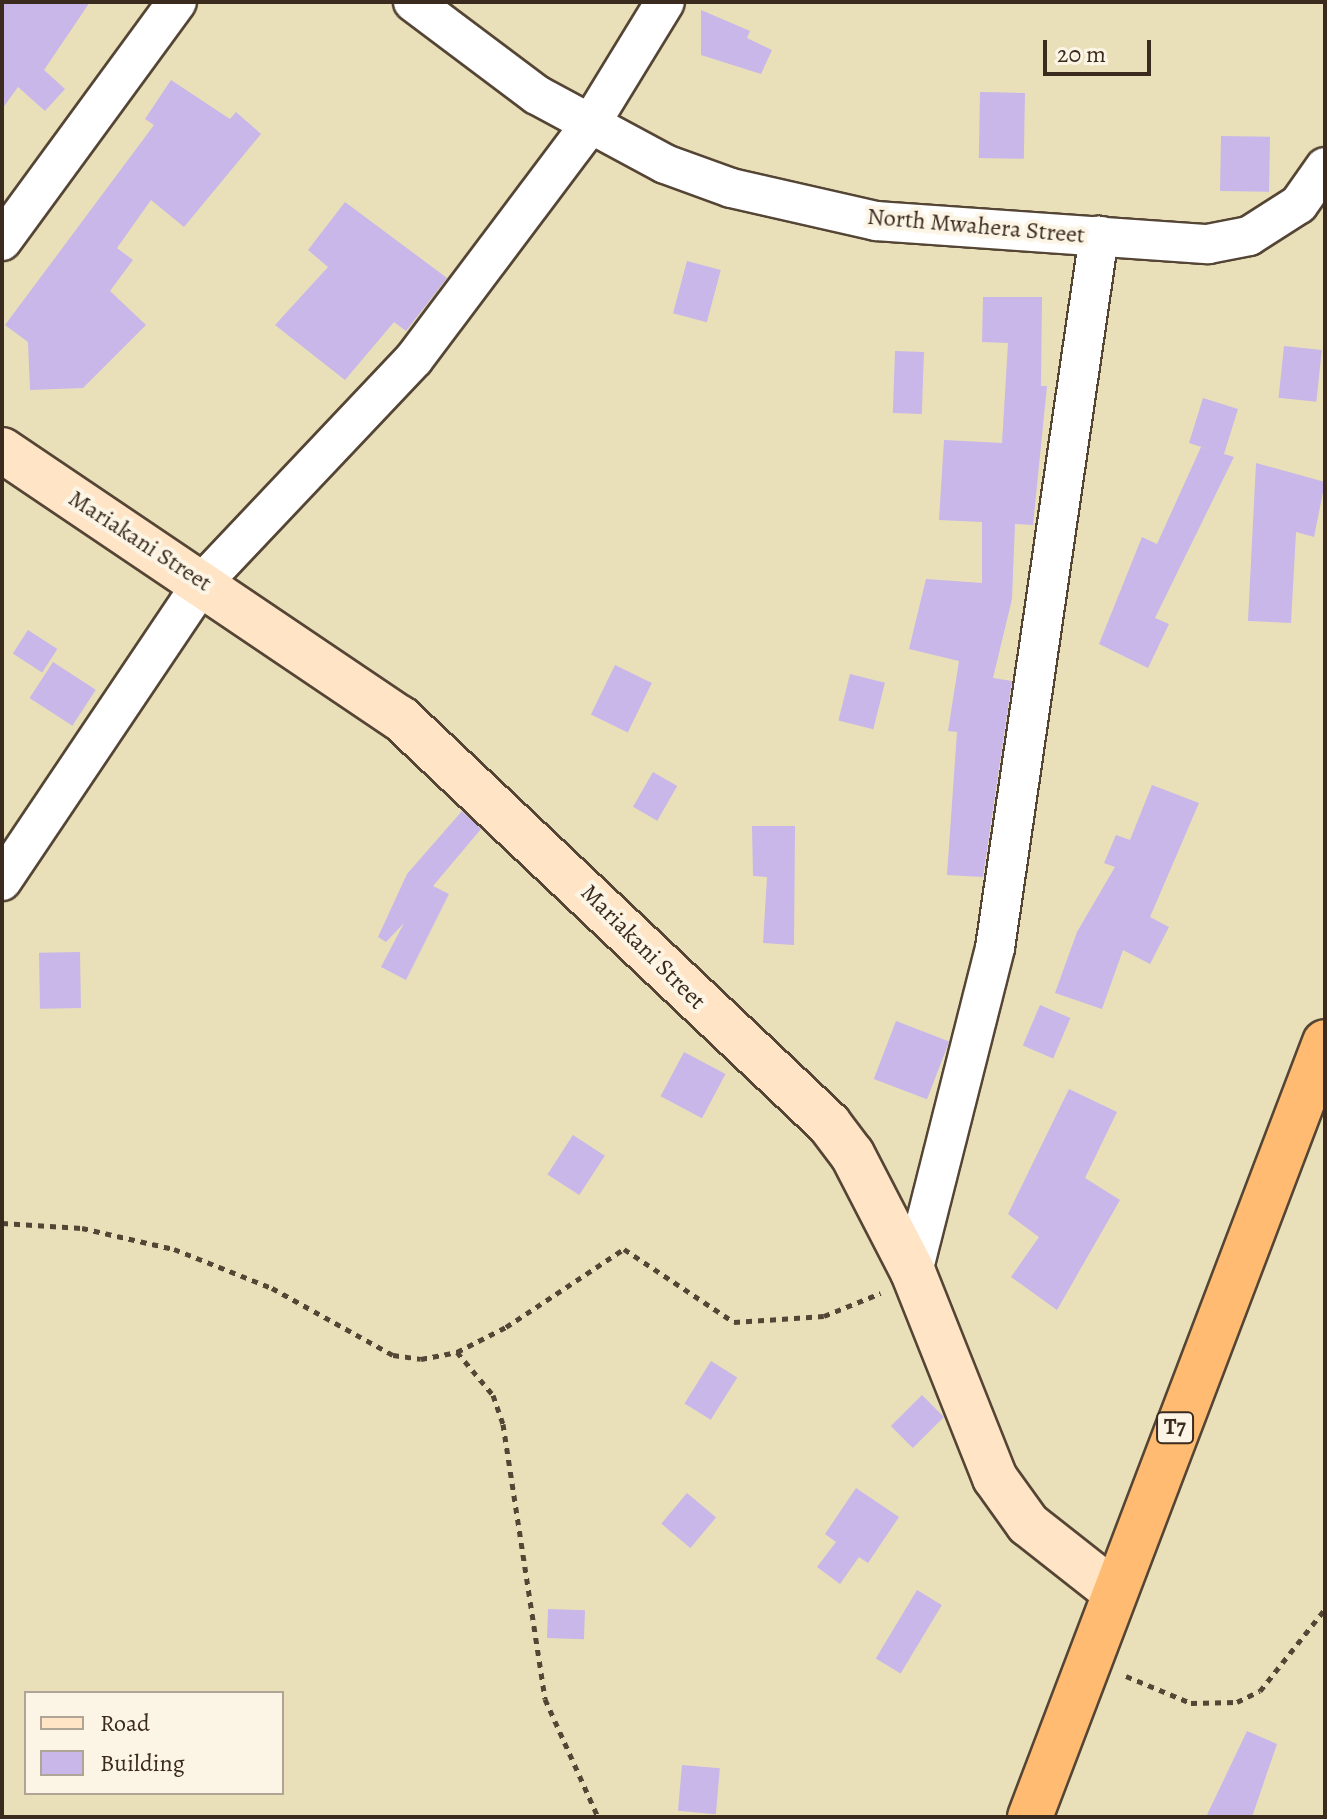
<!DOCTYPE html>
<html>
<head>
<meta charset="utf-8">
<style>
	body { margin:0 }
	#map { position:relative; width:1327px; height:1819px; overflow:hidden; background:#e9e0ba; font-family:Alegreya,serif }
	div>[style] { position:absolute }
	.building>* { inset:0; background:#c8b7e8; transform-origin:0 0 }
	.path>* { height:5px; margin-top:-2.5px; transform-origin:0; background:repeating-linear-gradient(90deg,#554535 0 6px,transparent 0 12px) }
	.roads { filter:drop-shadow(2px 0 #554535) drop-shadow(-2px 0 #554535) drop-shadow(0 2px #554535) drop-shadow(0 -2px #554535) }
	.street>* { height:38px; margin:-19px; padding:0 19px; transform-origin:19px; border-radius:19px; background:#fff }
	.secondary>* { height:44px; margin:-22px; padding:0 22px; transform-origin:22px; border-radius:22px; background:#ffe4c6 }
	.highway>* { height:44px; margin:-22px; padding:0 22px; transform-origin:22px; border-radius:22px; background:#febb71 }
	span { translate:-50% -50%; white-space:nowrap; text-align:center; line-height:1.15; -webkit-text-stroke:8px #fcf5e5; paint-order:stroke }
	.shield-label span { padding:2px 6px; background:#fcf5e5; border:2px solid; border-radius:6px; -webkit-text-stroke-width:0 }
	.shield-label { font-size:22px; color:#3b2a1e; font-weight:700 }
	.street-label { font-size:24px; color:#3b2a1e }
	.frame { position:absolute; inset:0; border:4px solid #3b2a1e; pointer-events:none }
	.legend { position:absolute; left:24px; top:1691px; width:260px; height:104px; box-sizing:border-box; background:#fcf5e5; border:2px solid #afa495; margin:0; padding:10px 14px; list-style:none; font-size:24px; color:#3b2a1e }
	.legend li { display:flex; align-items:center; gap:16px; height:40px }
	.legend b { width:40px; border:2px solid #afa495 }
	.scale { position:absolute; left:1043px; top:40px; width:108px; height:36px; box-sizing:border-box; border:4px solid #3b2a1e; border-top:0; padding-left:10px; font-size:24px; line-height:28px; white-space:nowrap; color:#3b2a1e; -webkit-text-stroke:6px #fcf5e5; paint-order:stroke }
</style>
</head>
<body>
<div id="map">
	<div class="building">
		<i style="clip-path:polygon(2px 2px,90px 2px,44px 70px,65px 89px,45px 111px,18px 87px,2px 109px)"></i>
		<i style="clip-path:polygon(701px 10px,750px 31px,747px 38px,772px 50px,761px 74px,701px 55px)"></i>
		<i style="clip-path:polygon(171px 80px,230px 119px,236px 112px,261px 134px,184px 227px,151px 200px,117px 248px,133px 260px,110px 291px,146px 325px,83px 388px,30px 390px,28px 342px,5px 325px,154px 125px,145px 119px)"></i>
		<i style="left:980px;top:92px;width:45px;height:66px;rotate:1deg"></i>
		<i style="left:1221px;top:136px;width:49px;height:55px;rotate:1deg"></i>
		<i style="clip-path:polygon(345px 202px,447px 278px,406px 331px,394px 322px,345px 380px,275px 325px,328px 267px,308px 250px)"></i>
		<i style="left:687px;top:261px;width:35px;height:54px;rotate:15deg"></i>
		<i style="clip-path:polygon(983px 297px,1042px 297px,1041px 386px,1047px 386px,1033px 525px,1015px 524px,1012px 599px,993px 678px,1012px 681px,983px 877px,947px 875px,957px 732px,948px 731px,959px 661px,909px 649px,926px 579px,982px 583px,982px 522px,939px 520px,944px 440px,1002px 443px,1008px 343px,982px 342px)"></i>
		<i style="left:1284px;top:346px;width:38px;height:52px;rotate:6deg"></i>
		<i style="left:895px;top:351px;width:29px;height:62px;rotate:2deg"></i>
		<i style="clip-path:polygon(1203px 398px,1238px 409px,1224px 454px,1234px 457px,1155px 618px,1169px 624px,1148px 668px,1099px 644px,1142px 537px,1157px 544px,1201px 447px,1214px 451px,1189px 443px)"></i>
		<i style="clip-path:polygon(1256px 463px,1325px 482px,1314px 537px,1296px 532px,1291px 623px,1248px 621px)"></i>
		<i style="left:28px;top:630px;width:35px;height:28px;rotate:33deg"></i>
		<i style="left:53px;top:662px;width:51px;height:43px;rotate:33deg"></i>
		<i style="left:615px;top:665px;width:41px;height:55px;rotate:26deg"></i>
		<i style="left:850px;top:674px;width:36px;height:48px;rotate:14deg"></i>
		<i style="left:653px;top:772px;width:28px;height:40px;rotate:30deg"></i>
		<i style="clip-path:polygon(1152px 785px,1199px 803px,1150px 917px,1169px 927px,1150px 964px,1123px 950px,1102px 1009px,1055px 993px,1077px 932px,1115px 867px,1104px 863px,1116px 835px,1130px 840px)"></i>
		<i style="clip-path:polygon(462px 811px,481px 829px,433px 886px,449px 894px,406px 980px,381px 967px,404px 923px,386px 942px,378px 937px,407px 874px)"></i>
		<i style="clip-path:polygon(752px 826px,795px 826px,794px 945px,763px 943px,767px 877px,753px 876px)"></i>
		<i style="left:80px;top:952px;width:56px;height:41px;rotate:89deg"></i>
		<i style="left:1040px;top:1005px;width:33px;height:44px;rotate:23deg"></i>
		<i style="left:896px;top:1021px;width:57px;height:62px;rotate:21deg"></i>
		<i style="left:684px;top:1052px;width:47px;height:50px;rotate:28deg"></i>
		<i style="clip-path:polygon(1069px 1089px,1117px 1112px,1085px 1178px,1120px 1200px,1057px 1310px,1011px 1277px,1039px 1237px,1008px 1214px)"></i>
		<i style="left:573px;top:1135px;width:38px;height:47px;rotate:33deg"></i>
		<i style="left:711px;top:1361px;width:31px;height:50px;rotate:32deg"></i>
		<i style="left:922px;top:1395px;width:31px;height:44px;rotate:45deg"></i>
		<i style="clip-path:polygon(856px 1488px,899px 1517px,868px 1563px,859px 1557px,840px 1584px,817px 1567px,836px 1542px,825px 1534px)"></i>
		<i style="left:687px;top:1493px;width:38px;height:40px;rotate:40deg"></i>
		<i style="left:917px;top:1590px;width:29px;height:80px;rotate:31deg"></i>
		<i style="left:548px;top:1609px;width:37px;height:29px;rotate:2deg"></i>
		<i style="clip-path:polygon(1247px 1731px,1277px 1744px,1252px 1817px,1206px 1817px)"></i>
		<i style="left:682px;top:1765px;width:38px;height:46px;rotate:5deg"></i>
	</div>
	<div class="path">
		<i style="left:2px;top:1223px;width:80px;rotate:3.6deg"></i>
		<i style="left:82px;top:1228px;width:94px;rotate:12.9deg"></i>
		<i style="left:174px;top:1249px;width:105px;rotate:21.7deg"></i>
		<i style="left:272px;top:1288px;width:138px;rotate:29deg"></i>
		<i style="left:393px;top:1355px;width:28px;rotate:8deg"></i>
		<i style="left:421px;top:1359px;width:37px;rotate:-11deg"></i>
		<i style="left:457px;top:1352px;width:55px;rotate:-27deg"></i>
		<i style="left:506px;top:1327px;width:141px;rotate:-33.5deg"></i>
		<i style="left:624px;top:1249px;width:132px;rotate:33.6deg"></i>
		<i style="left:734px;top:1322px;width:90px;rotate:-3.8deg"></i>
		<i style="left:824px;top:1316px;width:61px;rotate:-22deg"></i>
		<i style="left:457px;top:1352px;width:56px;rotate:50.1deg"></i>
		<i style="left:493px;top:1395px;width:31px;rotate:71deg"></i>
		<i style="left:503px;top:1424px;width:278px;rotate:81.3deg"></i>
		<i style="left:545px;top:1699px;width:129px;rotate:65.8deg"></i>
		<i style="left:1126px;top:1676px;width:70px;rotate:22.6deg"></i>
		<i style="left:1191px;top:1703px;width:46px;rotate:-1.2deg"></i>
		<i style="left:1237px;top:1702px;width:25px;rotate:-26deg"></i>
		<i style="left:1260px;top:1691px;width:105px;rotate:-51.6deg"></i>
	</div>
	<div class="roads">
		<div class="street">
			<i style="left:413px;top:2px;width:155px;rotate:36.9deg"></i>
			<i style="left:537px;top:95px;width:145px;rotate:28.3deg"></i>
			<i style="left:665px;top:164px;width:70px;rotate:20deg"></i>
			<i style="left:731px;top:188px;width:149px;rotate:12.8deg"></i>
			<i style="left:876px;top:221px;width:333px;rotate:4deg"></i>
			<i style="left:1208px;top:244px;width:42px;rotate:-11deg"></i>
			<i style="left:1249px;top:236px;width:59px;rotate:-32.6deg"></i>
			<i style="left:1299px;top:204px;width:45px;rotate:-54.9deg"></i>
			<i style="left:2px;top:241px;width:296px;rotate:-53.8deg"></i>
			<i style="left:2px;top:881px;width:360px;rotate:-56.1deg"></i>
			<i style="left:203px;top:582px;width:307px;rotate:-46.6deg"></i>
			<i style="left:414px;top:359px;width:291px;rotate:-53.1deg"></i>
			<i style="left:589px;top:126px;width:145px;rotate:-58.5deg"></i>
			<i style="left:913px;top:1272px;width:334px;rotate:-75.8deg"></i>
			<i style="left:995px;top:948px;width:720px;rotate:-81.69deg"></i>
		</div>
		<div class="secondary">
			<i style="left:2px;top:450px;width:480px;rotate:34deg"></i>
			<i style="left:400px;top:718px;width:591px;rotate:43.42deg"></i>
			<i style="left:829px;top:1124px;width:38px;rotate:53deg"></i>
			<i style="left:852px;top:1154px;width:133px;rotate:62.7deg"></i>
			<i style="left:913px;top:1272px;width:222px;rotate:68.3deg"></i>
			<i style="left:995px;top:1478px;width:57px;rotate:54.3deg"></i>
			<i style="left:1028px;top:1524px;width:107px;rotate:38.2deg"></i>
		</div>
		<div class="highway">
			<i style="left:1030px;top:1817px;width:829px;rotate:-69.16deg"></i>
		</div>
	</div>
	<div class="shield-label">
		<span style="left:1175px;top:1428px">T7</span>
	</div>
	<div class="street-label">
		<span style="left:976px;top:226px;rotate:5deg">North Mwahera Street</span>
		<span style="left:140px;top:541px;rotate:33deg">Mariakani Street</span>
		<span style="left:643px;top:947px;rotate:45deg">Mariakani Street</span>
	</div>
	<div class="frame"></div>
	<ul class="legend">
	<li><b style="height:10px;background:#ffe4c6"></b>Road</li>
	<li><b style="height:22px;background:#c8b7e8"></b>Building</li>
	</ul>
	<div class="scale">20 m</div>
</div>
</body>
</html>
